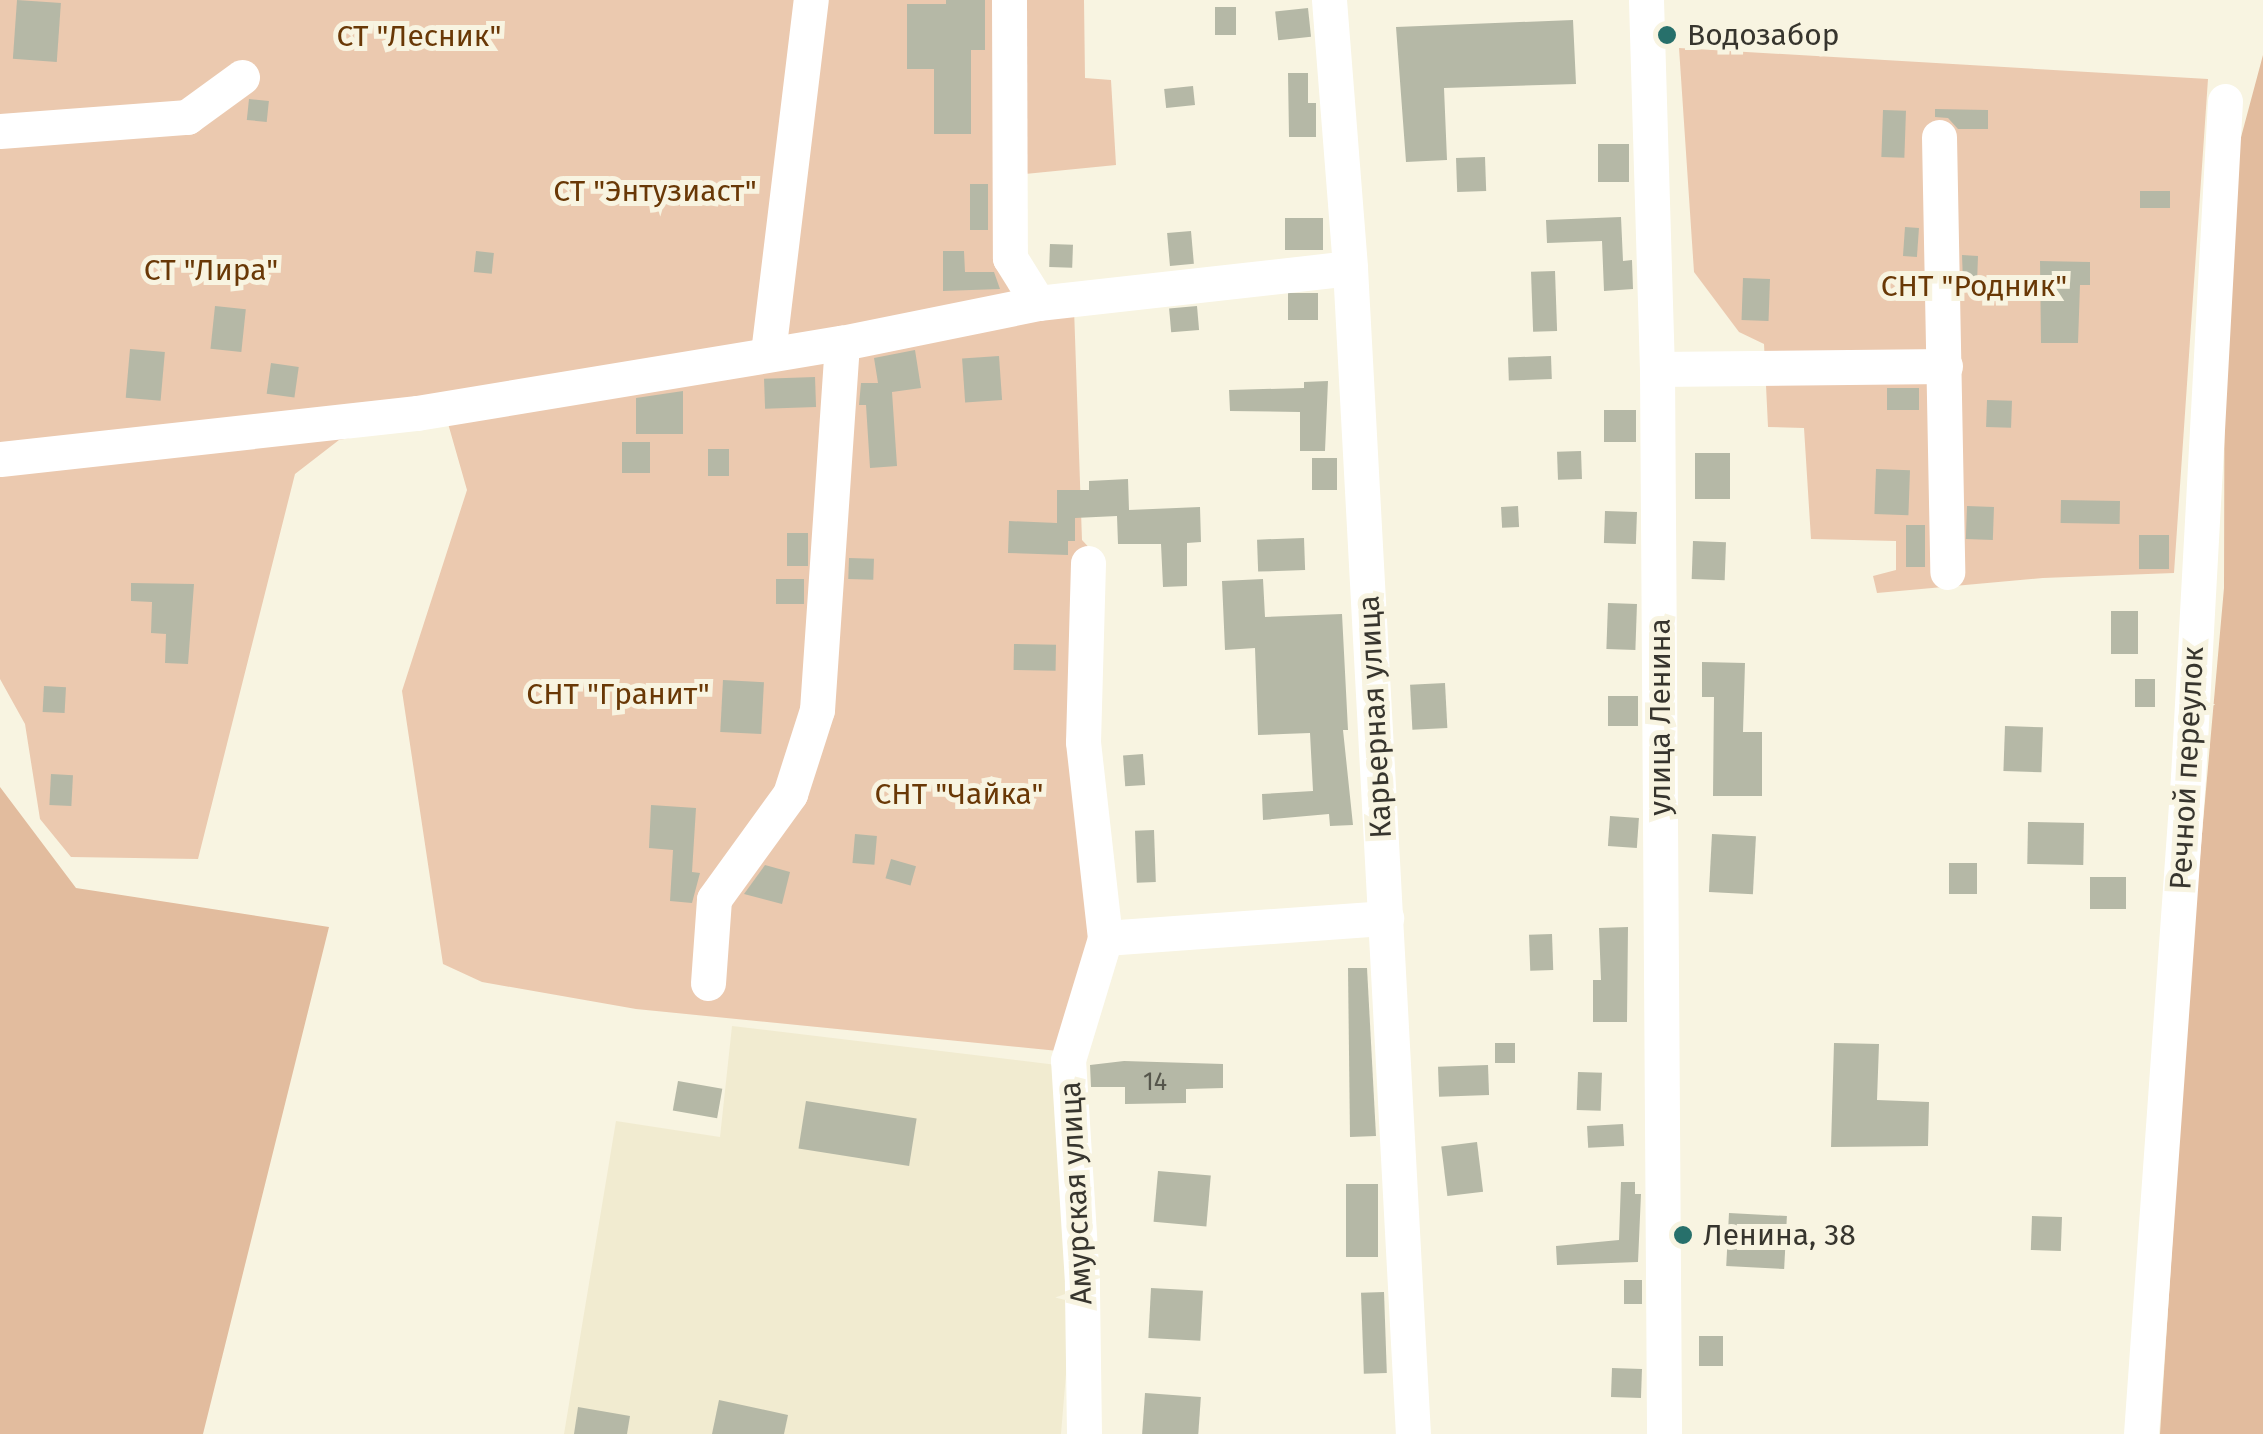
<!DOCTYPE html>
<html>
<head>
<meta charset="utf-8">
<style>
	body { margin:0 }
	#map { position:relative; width:2263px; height:1434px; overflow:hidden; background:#f8f4e1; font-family:"Fira Sans",sans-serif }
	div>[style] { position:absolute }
	.built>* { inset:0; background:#f1ebd0 }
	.green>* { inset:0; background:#ebc9af }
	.forest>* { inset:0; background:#e2bc9e }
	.building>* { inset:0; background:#b5b8a6; transform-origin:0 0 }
	.minor>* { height:35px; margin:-17.5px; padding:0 17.5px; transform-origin:17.5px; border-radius:17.5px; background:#fff }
	.dots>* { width:28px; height:28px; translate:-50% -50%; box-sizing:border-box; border:5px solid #f8f4e1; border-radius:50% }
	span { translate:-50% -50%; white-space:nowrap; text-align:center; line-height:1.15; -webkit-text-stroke:10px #f8f4e1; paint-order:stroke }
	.number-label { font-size:25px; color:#56564c }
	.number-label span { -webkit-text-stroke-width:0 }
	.poi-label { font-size:30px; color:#37352e }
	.left { translate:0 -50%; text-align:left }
	.park-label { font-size:30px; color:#693806 }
	.street-label { font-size:30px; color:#37352e }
</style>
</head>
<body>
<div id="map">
	<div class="built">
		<i style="clip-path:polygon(732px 1026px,1057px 1065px,1072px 1302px,1061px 1434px,564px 1434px,616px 1121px,720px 1137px)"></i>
	</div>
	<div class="green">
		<i style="clip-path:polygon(0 0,1084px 0,1085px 78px,1111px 80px,1116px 165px,1025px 174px,1025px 257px,1035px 280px,1074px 308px,1082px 540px,1095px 554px,1094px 742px,1119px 919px,1078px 1053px,636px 1009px,482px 982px,443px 964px,402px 691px,467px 490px,447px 420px,339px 440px,295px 474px,198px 859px,71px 857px,40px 819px,25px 724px,0 679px)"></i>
		<i style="clip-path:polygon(1679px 48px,2208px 79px,2174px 573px,2043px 578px,1877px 593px,1873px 576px,1896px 570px,1896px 541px,1811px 539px,1804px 428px,1768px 427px,1764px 344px,1739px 332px,1694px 272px)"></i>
	</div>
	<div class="forest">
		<i style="clip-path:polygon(2263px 55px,2263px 1434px,2160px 1434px,2190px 968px,2224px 588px,2225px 197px)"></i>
		<i style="clip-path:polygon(0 787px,76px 888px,329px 927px,203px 1434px,0 1434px)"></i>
	</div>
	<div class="building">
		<i style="left:17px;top:0;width:44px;height:59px;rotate:4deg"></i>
		<i style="clip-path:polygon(946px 0,985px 0,985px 50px,971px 50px,971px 134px,934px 134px,934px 69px,907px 69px,907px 4px,946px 4px)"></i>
		<i style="left:1215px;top:7px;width:21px;height:28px"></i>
		<i style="left:1308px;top:8px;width:29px;height:33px;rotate:84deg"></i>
		<i style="clip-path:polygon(1573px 20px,1576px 84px,1444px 88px,1447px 160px,1406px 162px,1396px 27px)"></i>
		<i style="clip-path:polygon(1288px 73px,1308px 73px,1308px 103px,1316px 103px,1316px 137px,1289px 137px)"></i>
		<i style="left:1193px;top:86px;width:19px;height:29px;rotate:84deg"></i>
		<i style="left:249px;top:99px;width:20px;height:21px;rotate:6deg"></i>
		<i style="clip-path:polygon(1935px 109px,1988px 110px,1988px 129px,1958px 129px,1948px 118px,1935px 117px)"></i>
		<i style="left:1883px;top:110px;width:23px;height:47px;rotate:2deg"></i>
		<i style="left:1598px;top:144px;width:31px;height:38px"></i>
		<i style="left:1485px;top:157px;width:34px;height:29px;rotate:88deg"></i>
		<i style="left:970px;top:184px;width:18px;height:46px"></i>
		<i style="left:2140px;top:191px;width:30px;height:17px"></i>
		<i style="clip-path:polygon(1621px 217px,1623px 261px,1632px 260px,1633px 289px,1604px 291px,1602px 241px,1547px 243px,1546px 220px)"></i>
		<i style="left:1323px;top:218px;width:32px;height:38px;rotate:90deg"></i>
		<i style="left:1905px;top:227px;width:14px;height:29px;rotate:4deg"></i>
		<i style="left:1191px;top:231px;width:33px;height:24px;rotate:85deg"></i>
		<i style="left:1050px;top:244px;width:23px;height:23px;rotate:2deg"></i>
		<i style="left:476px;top:251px;width:18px;height:21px;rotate:6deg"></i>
		<i style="clip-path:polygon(943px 251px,964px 251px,965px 272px,994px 272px,1000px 289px,943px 291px)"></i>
		<i style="clip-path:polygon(1962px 255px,1978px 256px,1977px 283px,1963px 282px)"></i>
		<i style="clip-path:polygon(2040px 261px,2090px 262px,2090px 285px,2080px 285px,2078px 343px,2041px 343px)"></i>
		<i style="left:1555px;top:271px;width:60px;height:24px;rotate:88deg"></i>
		<i style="left:1743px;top:278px;width:27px;height:42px;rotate:2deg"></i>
		<i style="left:1318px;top:293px;width:27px;height:30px;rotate:90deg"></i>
		<i style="left:215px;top:306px;width:31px;height:43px;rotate:6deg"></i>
		<i style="left:1197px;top:306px;width:24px;height:28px;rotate:85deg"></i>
		<i style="left:130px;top:349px;width:35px;height:49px;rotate:5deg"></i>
		<i style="clip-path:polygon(915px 350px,921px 388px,892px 392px,897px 466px,870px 468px,866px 405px,859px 405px,861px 383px,878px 383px,874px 358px)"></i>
		<i style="left:999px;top:356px;width:44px;height:37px;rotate:86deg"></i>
		<i style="left:1551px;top:356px;width:23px;height:43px;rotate:88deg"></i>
		<i style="left:271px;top:363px;width:28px;height:31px;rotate:8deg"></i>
		<i style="left:815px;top:377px;width:30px;height:51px;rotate:88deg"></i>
		<i style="clip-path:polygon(1328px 381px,1325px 451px,1300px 451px,1300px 412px,1230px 411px,1229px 390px,1304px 388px,1304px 382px)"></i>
		<i style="left:1887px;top:388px;width:32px;height:22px"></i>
		<i style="clip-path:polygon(683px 391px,683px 434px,636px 434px,636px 398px)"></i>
		<i style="left:1987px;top:400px;width:25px;height:27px;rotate:2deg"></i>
		<i style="left:1604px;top:410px;width:32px;height:32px"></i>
		<i style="left:622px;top:442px;width:28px;height:31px"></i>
		<i style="left:708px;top:449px;width:21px;height:27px"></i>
		<i style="left:1581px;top:451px;width:28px;height:24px;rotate:88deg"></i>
		<i style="left:1695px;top:453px;width:35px;height:46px"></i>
		<i style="left:1312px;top:458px;width:25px;height:32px"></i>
		<i style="left:1876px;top:469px;width:34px;height:45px;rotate:2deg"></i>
		<i style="clip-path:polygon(1128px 479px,1129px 510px,1200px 507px,1201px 542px,1187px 543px,1187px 586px,1163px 587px,1161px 544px,1118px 544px,1117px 516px,1075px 518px,1075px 541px,1068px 541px,1068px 555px,1008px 553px,1009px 521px,1057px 523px,1057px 490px,1089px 490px,1089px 481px)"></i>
		<i style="left:2061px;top:500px;width:59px;height:23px;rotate:1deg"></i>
		<i style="left:1518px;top:506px;width:21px;height:17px;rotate:87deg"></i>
		<i style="left:1967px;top:506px;width:27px;height:33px;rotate:2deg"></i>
		<i style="left:1605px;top:511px;width:32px;height:32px;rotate:2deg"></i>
		<i style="left:1906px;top:525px;width:19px;height:42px"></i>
		<i style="left:787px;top:533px;width:21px;height:33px"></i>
		<i style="left:2139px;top:535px;width:30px;height:34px"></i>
		<i style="left:1304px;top:538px;width:32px;height:47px;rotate:88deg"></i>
		<i style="left:1693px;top:541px;width:33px;height:38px;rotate:2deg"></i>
		<i style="left:849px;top:558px;width:25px;height:21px;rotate:2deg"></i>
		<i style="left:776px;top:579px;width:28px;height:25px"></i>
		<i style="clip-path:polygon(1263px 579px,1265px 617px,1342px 614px,1348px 730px,1343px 730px,1353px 825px,1330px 826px,1329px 814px,1263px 820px,1262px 794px,1313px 791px,1310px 733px,1258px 735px,1255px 648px,1225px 650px,1222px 581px)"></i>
		<i style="clip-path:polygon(131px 583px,194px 584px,188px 664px,165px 663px,166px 634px,151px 633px,152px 602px,131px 601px)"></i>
		<i style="left:1608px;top:603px;width:29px;height:46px;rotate:2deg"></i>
		<i style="left:2111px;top:611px;width:27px;height:43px"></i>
		<i style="left:1014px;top:644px;width:42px;height:26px;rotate:1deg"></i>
		<i style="clip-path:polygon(1702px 662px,1745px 663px,1743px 732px,1762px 732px,1762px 796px,1713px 796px,1714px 697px,1702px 697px)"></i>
		<i style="left:2135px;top:679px;width:20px;height:28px"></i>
		<i style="left:723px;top:680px;width:41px;height:52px;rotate:3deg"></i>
		<i style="left:1445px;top:683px;width:45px;height:35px;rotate:87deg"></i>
		<i style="left:44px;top:686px;width:22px;height:26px;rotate:3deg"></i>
		<i style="left:1638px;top:696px;width:30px;height:30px;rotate:90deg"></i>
		<i style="left:2005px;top:726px;width:38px;height:45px;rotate:2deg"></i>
		<i style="left:1143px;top:754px;width:31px;height:20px;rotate:86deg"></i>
		<i style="left:51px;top:774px;width:22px;height:31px;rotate:3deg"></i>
		<i style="clip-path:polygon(651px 805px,696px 808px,692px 872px,700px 873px,692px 903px,670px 901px,673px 850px,649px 848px)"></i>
		<i style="left:1610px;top:816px;width:29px;height:30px;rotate:4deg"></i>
		<i style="left:2028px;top:822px;width:56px;height:42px;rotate:1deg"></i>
		<i style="left:1154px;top:830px;width:52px;height:19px;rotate:88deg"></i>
		<i style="left:855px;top:834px;width:22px;height:29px;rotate:5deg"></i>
		<i style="left:1712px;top:834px;width:44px;height:58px;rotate:3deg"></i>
		<i style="left:891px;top:859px;width:26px;height:20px;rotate:16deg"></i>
		<i style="left:1949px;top:863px;width:28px;height:31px"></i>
		<i style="clip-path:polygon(765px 865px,790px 872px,782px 904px,744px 894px)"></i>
		<i style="left:2090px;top:877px;width:36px;height:32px"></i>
		<i style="clip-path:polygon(1628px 927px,1627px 1022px,1593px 1022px,1593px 980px,1601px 980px,1599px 928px)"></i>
		<i style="left:1552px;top:934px;width:36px;height:23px;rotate:88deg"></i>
		<i style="clip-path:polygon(1348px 968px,1367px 968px,1376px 1136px,1350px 1137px)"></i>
		<i style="left:1515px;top:1043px;width:20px;height:20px;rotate:90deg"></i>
		<i style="clip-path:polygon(1834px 1043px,1879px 1044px,1877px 1100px,1929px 1102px,1928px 1146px,1831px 1147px)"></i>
		<i style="clip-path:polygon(1124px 1061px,1223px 1064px,1223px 1088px,1186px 1089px,1186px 1103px,1125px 1104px,1125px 1087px,1091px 1087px,1090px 1065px)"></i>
		<i style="left:1488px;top:1065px;width:30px;height:50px;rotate:88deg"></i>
		<i style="left:1578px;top:1072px;width:24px;height:38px;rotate:2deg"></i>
		<i style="left:678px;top:1081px;width:45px;height:30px;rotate:10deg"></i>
		<i style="left:806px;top:1101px;width:112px;height:48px;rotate:9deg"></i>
		<i style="left:1623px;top:1124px;width:22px;height:36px;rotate:87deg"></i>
		<i style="left:1477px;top:1142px;width:50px;height:36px;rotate:83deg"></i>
		<i style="left:1158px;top:1171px;width:53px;height:51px;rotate:5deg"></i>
		<i style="clip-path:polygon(1621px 1182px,1635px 1182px,1635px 1194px,1641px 1194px,1638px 1262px,1557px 1265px,1556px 1246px,1619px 1240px)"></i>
		<i style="left:1346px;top:1184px;width:32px;height:73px"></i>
		<i style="left:1729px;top:1213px;width:58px;height:53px;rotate:3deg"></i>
		<i style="left:2032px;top:1216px;width:30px;height:34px;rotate:2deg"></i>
		<i style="left:1624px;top:1280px;width:18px;height:24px"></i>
		<i style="left:1151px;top:1288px;width:52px;height:50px;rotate:3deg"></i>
		<i style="left:1384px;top:1292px;width:81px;height:23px;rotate:88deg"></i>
		<i style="left:1699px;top:1336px;width:24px;height:30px"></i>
		<i style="left:1612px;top:1368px;width:30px;height:29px;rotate:2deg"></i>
		<i style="left:1145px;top:1393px;width:56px;height:41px;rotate:4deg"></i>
		<i style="clip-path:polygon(719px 1400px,788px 1415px,784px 1434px,712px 1434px)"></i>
		<i style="clip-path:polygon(578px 1407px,630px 1416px,627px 1434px,574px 1434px)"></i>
	</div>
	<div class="minor">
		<i style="left:1009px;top:0;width:258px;rotate:89.8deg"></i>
		<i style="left:1010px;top:258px;width:53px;rotate:58.1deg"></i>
		<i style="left:1329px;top:0;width:269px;rotate:85.5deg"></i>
		<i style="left:1350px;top:268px;width:1168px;rotate:86.91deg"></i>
		<i style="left:1646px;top:0;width:369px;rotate:88.3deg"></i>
		<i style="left:1657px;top:369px;width:1065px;rotate:89.62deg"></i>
		<i style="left:0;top:131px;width:188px;rotate:-4.3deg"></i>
		<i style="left:187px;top:117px;width:68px;rotate:-36deg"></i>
		<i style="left:1939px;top:137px;width:435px;rotate:88.9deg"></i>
		<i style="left:768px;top:353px;width:356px;rotate:-83.1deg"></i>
		<i style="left:1657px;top:369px;width:288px;rotate:-0.6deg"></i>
		<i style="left:0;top:459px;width:420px;rotate:-6.3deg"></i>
		<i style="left:417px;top:413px;width:431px;rotate:-9.4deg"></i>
		<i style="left:842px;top:343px;width:200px;rotate:-11.5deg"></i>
		<i style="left:1038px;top:303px;width:314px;rotate:-6.4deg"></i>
		<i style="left:1088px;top:563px;width:179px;rotate:91.6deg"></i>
		<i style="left:1083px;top:742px;width:197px;rotate:83.6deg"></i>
		<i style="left:708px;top:983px;width:84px;rotate:-85.9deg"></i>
		<i style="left:714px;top:899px;width:130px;rotate:-54.1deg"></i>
		<i style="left:790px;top:794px;width:88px;rotate:-72.2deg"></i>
		<i style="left:817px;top:710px;width:368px;rotate:-86.1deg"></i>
		<i style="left:1084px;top:1434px;width:152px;rotate:-90.8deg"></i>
		<i style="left:1082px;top:1282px;width:222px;rotate:-93.6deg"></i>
		<i style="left:1068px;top:1060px;width:127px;rotate:-73.1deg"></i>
		<i style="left:1105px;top:938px;width:282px;rotate:-4.1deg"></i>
		<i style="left:2141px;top:1434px;width:659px;rotate:-85.91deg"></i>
		<i style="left:2188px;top:777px;width:677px;rotate:-86.87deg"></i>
	</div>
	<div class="dots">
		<i style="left:1667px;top:35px;background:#27706b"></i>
		<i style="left:1683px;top:1235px;background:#27706b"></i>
	</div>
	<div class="number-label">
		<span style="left:1155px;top:1082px">14</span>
	</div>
	<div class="poi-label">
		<span class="left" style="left:1687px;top:35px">Водозабор</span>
		<span class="left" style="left:1703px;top:1235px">Ленина, 38</span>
	</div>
	<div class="park-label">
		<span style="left:419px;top:36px">СТ "Лесник"</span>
		<span style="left:655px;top:191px">СТ "Энтузиаст"</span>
		<span style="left:211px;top:270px">СТ "Лира"</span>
		<span style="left:1974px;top:286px">СНТ "Родник"</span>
		<span style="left:618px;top:694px">СНТ "Гранит"</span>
		<span style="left:959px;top:794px">СНТ "Чайка"</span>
	</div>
	<div class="street-label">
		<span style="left:1375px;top:717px;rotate:-93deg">Карьерная улица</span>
		<span style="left:1660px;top:717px;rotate:-90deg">улица Ленина</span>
		<span style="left:2187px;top:768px;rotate:-87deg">Речной переулок</span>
		<span style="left:1076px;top:1193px;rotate:-93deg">Амурская улица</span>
	</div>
</div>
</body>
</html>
